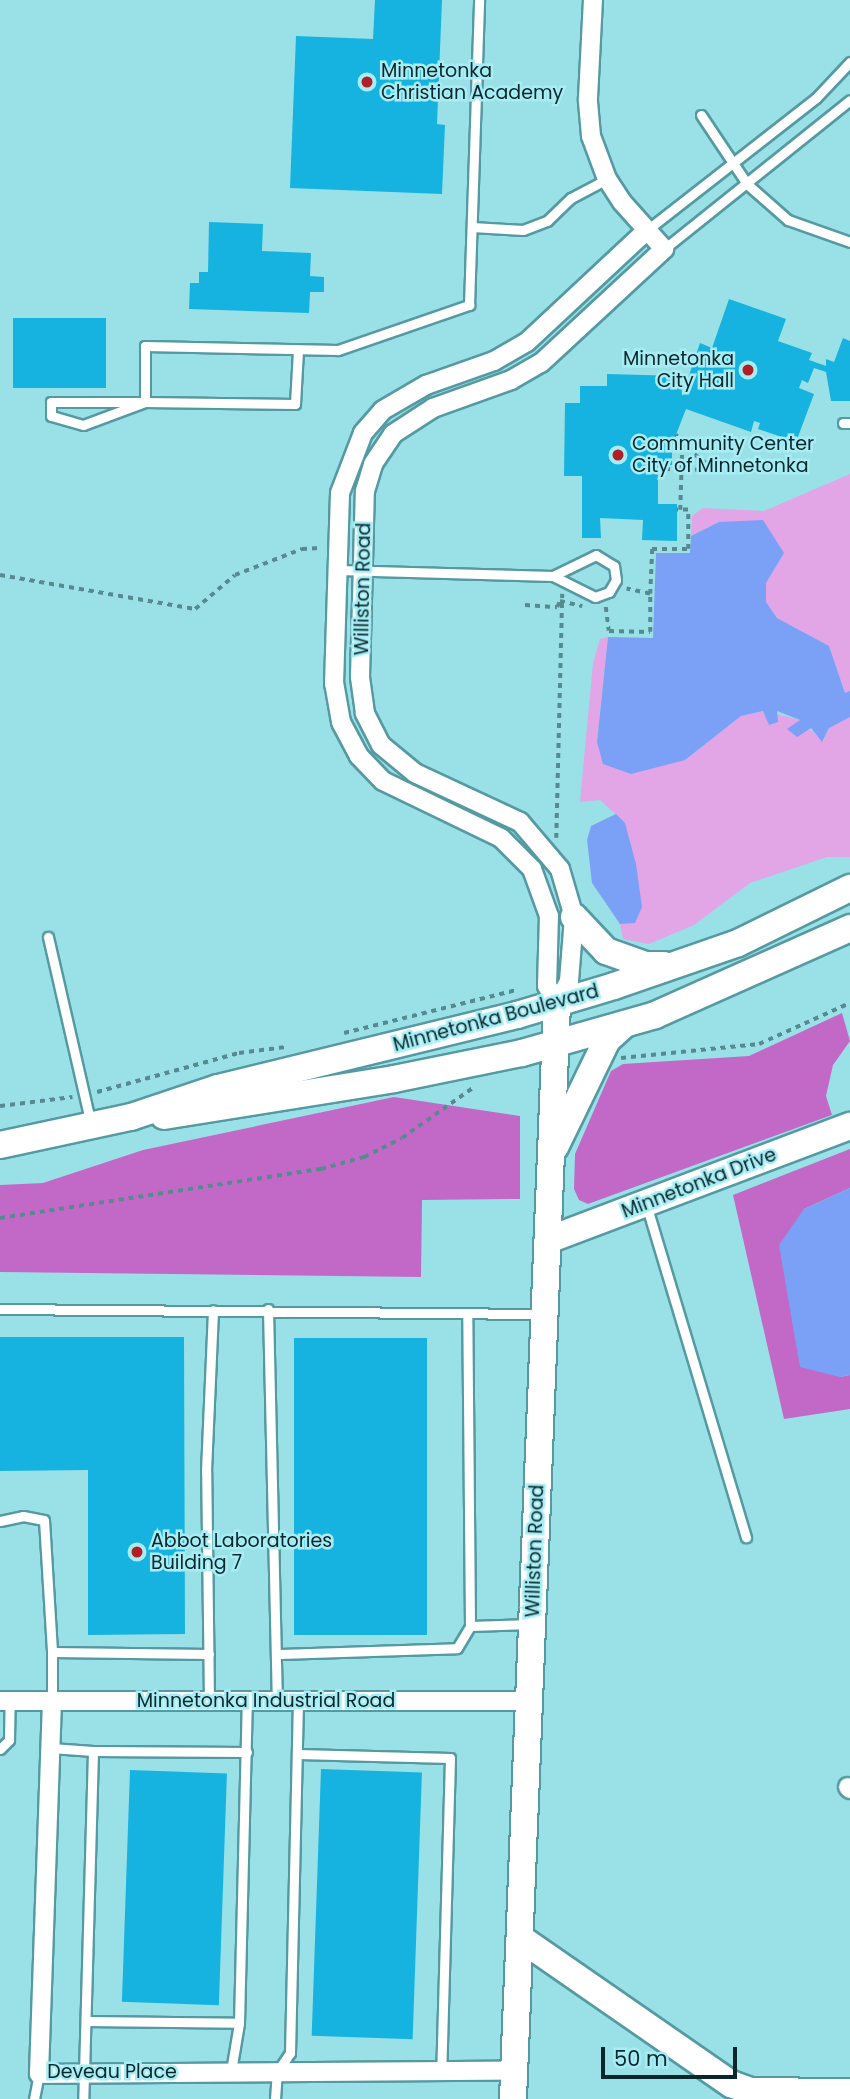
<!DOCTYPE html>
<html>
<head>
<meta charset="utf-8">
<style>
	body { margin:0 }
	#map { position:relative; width:850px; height:2099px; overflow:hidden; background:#9ae0e7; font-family:Poppins,sans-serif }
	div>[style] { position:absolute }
	.green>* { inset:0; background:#e2a5e5 }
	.forest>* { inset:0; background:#c269c8 }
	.water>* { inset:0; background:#7ba1f6 }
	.building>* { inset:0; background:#16b3e0; transform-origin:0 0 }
	.path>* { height:3.5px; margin-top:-1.75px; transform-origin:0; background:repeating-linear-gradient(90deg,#578a8f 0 5px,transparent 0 10px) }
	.roads { filter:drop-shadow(2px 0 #559aa2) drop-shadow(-2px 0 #559aa2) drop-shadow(0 2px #559aa2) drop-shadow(0 -2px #559aa2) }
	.lane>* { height:9px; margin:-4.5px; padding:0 4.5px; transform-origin:4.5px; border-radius:4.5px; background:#fff }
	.street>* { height:18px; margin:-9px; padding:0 9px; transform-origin:9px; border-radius:9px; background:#fff }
	.secondary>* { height:26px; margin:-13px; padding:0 13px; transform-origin:13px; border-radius:13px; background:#fff }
	.dots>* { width:19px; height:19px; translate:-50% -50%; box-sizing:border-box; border:4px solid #a7edf5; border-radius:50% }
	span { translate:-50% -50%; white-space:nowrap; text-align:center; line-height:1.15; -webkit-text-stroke:5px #a7edf5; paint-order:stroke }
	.poi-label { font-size:19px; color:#0a282b }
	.left { translate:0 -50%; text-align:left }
	.right { translate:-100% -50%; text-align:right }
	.street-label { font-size:19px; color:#0a282b }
	.scale { position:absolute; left:601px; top:2047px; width:136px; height:32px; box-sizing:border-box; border:4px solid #0a282b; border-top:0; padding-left:9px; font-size:21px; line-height:24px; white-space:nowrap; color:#0a282b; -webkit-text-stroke:5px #a7edf5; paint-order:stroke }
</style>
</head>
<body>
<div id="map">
	<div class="green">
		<i style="clip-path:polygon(850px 474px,850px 857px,827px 857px,750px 883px,694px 925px,649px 944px,623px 939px,620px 924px,635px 923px,625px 823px,600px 800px,580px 802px,593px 663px,600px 639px,608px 637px,597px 742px,685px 760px,741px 716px,764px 711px,800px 720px,823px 741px,845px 693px,829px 646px,777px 618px,766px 602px,766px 583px,719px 522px,691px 536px,692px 516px,703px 508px,764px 511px)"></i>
	</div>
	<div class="forest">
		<i style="clip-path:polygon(842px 1013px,850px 1041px,833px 1065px,826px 1096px,832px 1115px,588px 1204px,579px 1200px,574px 1189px,575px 1154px,611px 1071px,623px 1064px,749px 1056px)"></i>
		<i style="clip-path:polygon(394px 1097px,520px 1116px,520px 1199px,422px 1200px,421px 1277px,0 1272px,0 1185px,43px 1183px,143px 1150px)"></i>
		<i style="clip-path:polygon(850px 1149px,850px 1188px,804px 1209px,840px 1377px,850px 1375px,850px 1409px,784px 1419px,733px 1195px)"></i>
	</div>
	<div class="water">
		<i style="clip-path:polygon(763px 520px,784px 553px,766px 583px,766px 602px,777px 618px,829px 646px,845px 693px,850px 691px,850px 717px,829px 728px,822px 742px,811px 728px,797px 737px,787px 729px,800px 720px,777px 711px,778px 722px,769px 725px,763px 711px,741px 716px,685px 760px,631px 774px,603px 764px,597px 742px,608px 637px,653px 638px,656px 553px,690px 553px,691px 536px,719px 522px)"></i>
		<i style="clip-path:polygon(616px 814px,625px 823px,636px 864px,642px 907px,635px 923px,620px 924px,592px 883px,587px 840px,591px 826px)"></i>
		<i style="clip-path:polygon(850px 1188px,850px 1375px,840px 1377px,800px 1367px,779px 1245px,804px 1209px)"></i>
	</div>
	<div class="building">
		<i style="clip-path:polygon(375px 0,442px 0,437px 124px,445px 125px,442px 194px,290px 188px,296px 36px,373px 39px)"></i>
		<i style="clip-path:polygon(209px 222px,263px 224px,262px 251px,311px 253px,310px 276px,324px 277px,324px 292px,310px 292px,309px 313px,189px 309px,190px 283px,199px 283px,199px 272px,208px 272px)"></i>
		<i style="clip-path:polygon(729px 299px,786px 319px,778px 341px,812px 353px,809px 360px,826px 366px,826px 359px,834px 362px,843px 338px,850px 341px,850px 401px,831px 401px,826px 372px,814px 368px,808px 383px,802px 380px,799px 388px,814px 394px,796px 442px,758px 429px,760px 423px,754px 421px,751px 432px,686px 409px,672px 445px,672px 465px,658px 465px,658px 504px,677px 504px,677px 541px,642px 540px,643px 520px,600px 518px,601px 538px,582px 538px,582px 476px,564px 476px,565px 403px,580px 403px,580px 386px,607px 386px,607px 374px,681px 376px,682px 396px,700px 343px,712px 348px)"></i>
		<i style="left:13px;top:318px;width:93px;height:70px"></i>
		<i style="clip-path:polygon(0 1337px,184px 1337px,185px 1634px,88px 1635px,88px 1470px,0 1471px)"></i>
		<i style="left:294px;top:1338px;width:133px;height:297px"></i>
		<i style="left:321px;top:1769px;width:101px;height:267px;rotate:2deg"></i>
		<i style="left:130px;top:1770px;width:97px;height:232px;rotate:2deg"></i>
	</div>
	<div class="path">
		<i style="left:665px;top:465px;width:4px;rotate:90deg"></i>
		<i style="left:665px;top:469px;width:49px;rotate:1.2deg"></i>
		<i style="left:714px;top:470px;width:41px;rotate:-142deg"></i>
		<i style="left:682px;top:445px;width:12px;rotate:-121deg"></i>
		<i style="left:680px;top:510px;width:65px;rotate:-88.2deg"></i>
		<i style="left:0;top:575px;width:198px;rotate:9.9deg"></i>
		<i style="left:195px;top:609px;width:52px;rotate:-40.4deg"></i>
		<i style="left:235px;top:575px;width:72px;rotate:-21.2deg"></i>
		<i style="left:302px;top:549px;width:18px;rotate:-3deg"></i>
		<i style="left:650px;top:594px;width:45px;rotate:-87.5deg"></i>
		<i style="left:652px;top:549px;width:36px"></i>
		<i style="left:688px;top:549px;width:39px;rotate:-90deg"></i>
		<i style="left:688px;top:510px;width:11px;rotate:180deg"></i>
		<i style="left:525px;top:605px;width:32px;rotate:4deg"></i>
		<i style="left:557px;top:607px;width:7px;rotate:-63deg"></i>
		<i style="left:560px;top:601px;width:23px;rotate:13deg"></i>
		<i style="left:606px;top:607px;width:24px;rotate:83deg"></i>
		<i style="left:609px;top:631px;width:41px;rotate:1.4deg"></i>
		<i style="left:650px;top:632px;width:38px;rotate:-90deg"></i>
		<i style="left:650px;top:594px;width:24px;rotate:-168deg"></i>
		<i style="left:556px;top:838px;width:244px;rotate:-88.6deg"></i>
		<i style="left:344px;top:1033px;width:178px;rotate:-14deg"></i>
		<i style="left:621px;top:1058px;width:139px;rotate:-5.8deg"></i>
		<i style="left:759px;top:1044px;width:100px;rotate:-24.3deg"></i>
		<i style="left:97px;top:1092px;width:147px;rotate:-15.4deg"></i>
		<i style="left:239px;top:1053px;width:47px;rotate:-7.3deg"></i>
		<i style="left:0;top:1106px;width:73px;rotate:-7.1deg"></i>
		<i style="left:0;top:1218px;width:325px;rotate:-8.7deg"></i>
		<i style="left:321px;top:1169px;width:45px;rotate:-15.6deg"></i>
		<i style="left:364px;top:1157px;width:42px;rotate:-26.6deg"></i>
		<i style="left:402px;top:1138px;width:88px;rotate:-35.3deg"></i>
	</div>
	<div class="roads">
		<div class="lane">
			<i style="left:701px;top:115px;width:83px;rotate:56.3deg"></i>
			<i style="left:747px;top:184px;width:55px;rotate:41.3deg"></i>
			<i style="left:788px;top:220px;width:66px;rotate:19.5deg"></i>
			<i style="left:472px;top:227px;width:51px;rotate:3.4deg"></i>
			<i style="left:523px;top:230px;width:26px;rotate:-21deg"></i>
			<i style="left:547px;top:221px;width:33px;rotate:-44deg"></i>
			<i style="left:571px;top:198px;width:41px;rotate:-27.8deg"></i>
			<i style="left:647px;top:230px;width:214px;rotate:-38deg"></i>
			<i style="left:816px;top:98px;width:50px;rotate:-46.6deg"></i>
			<i style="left:664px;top:249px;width:238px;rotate:-38.7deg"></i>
			<i style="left:145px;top:402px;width:56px;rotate:-90deg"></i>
			<i style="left:145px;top:346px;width:193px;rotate:1.2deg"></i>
			<i style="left:338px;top:350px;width:139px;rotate:-19deg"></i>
			<i style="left:469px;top:305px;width:305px;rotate:-88.1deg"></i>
			<i style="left:145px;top:402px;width:66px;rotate:159.6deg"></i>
			<i style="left:83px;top:425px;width:33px;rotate:-164deg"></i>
			<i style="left:51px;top:416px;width:14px;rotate:-90deg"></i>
			<i style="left:51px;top:402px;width:94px"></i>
			<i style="left:145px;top:402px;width:150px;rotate:0.8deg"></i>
			<i style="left:295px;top:404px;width:53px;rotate:-86.8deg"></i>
			<i style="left:843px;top:423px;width:7px"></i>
			<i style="left:338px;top:570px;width:215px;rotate:1.6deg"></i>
			<i style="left:553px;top:576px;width:47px;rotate:26.6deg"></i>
			<i style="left:595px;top:597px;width:15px;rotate:-20deg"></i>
			<i style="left:609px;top:592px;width:14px;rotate:-60deg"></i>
			<i style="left:616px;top:580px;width:14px;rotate:-98deg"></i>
			<i style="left:614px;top:566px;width:21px;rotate:-149deg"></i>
			<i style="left:596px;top:555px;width:48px;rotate:154deg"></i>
			<i style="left:48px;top:937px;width:192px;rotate:77.1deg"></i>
			<i style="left:646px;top:1204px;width:348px;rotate:73.3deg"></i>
			<i style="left:0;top:1309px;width:542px;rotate:0.53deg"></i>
			<i style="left:268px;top:1309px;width:392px;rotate:88.7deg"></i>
			<i style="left:0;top:1521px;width:24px;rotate:-12deg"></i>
			<i style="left:23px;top:1516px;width:21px;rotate:11deg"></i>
			<i style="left:44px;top:1520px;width:132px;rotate:86.5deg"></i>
			<i style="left:52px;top:1652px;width:157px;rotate:0.7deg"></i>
			<i style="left:470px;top:1626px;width:61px;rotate:-1.9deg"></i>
			<i style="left:280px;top:1654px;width:177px;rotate:-1.9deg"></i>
			<i style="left:457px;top:1648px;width:26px;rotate:-59deg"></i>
			<i style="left:470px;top:1626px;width:313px;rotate:-90.5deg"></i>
			<i style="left:52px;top:1701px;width:49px;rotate:-90deg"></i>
			<i style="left:209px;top:1701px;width:230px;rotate:-90.7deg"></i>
			<i style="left:206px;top:1471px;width:161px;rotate:-87.5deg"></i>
			<i style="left:51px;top:1748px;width:42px;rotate:4.1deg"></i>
			<i style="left:93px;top:1751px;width:348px;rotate:91.6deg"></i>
			<i style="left:0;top:1749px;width:13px;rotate:-45deg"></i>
			<i style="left:9px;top:1740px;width:39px;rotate:-89deg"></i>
			<i style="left:93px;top:1751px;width:154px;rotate:0.4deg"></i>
			<i style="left:298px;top:1754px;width:152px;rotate:1.5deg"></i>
			<i style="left:450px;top:1758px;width:314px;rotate:91.6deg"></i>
			<i style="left:86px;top:2021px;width:153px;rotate:0.7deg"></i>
			<i style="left:231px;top:2071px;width:49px;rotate:-80.5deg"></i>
			<i style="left:239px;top:2023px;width:322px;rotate:-88.6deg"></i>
			<i style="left:34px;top:2099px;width:25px;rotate:-79deg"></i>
			<i style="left:275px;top:2099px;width:27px;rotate:-86deg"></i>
			<i style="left:277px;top:2072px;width:23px;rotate:-56deg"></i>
			<i style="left:290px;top:2053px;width:352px;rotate:-88.7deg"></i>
		</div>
		<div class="street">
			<i style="left:557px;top:1003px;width:25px;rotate:-61deg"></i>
			<i style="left:569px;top:981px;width:64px;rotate:-85.5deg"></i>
			<i style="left:574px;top:917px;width:50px;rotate:-106.3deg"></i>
			<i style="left:560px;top:869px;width:62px;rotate:-130.4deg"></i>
			<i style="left:520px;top:822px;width:116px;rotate:-155deg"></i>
			<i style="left:415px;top:773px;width:44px;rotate:-140.5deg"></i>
			<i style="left:381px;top:745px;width:36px;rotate:-117deg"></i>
			<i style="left:365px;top:713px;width:36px;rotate:-98deg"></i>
			<i style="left:360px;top:677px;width:186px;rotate:-88.5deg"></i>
			<i style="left:365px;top:491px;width:28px;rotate:-73deg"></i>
			<i style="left:373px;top:464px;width:36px;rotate:-56deg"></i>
			<i style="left:393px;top:434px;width:48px;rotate:-33deg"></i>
			<i style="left:433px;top:408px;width:83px;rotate:-19.7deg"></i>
			<i style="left:511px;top:380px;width:34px;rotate:-30deg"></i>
			<i style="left:541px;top:363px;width:168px;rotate:-42.8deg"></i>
			<i style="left:664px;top:249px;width:63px;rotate:-131.8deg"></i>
			<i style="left:622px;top:202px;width:27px;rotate:-123deg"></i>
			<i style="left:607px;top:179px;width:46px;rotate:-110.4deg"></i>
			<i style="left:591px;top:136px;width:38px;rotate:-95deg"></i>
			<i style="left:588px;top:98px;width:98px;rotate:-87.1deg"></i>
			<i style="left:557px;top:1003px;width:20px;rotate:-120deg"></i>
			<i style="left:547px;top:986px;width:70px;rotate:-88.4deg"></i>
			<i style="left:549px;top:916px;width:50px;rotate:-109.9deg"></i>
			<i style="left:532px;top:869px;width:44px;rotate:-135deg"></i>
			<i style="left:501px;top:838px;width:131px;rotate:-154.2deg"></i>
			<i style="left:383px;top:781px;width:35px;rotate:-134deg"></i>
			<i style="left:359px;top:756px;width:38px;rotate:-118deg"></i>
			<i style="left:341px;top:722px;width:39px;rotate:-100deg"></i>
			<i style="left:334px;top:684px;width:191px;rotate:-88.2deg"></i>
			<i style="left:340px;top:493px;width:64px;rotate:-69deg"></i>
			<i style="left:363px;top:433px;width:30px;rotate:-49deg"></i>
			<i style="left:383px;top:410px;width:50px;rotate:-30.2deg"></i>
			<i style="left:426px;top:385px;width:72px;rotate:-19.4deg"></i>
			<i style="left:494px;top:361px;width:38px;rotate:-30deg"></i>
			<i style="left:527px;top:342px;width:164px;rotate:-43deg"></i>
			<i style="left:0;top:1701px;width:531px"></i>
			<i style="left:52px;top:1701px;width:373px;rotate:92deg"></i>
			<i style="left:39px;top:2074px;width:475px;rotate:-0.4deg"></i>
			<i style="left:848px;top:1787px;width:3px;rotate:45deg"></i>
		</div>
		<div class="secondary">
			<i style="left:574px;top:917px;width:47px;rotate:46.7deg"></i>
			<i style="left:606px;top:951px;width:41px;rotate:19.7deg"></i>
			<i style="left:645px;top:965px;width:19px"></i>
			<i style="left:164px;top:1116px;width:233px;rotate:-9.1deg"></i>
			<i style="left:394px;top:1079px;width:131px;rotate:-11.5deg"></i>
			<i style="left:522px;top:1053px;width:138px;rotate:-15.9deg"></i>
			<i style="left:655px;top:1015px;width:214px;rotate:-24deg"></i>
			<i style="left:0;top:1145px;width:134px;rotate:-12.1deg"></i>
			<i style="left:131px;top:1117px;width:92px;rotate:-18.4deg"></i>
			<i style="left:218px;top:1088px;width:308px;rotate:-13.7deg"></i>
			<i style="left:517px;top:1015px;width:101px;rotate:-16.6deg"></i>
			<i style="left:614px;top:986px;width:131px;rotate:-19.1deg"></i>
			<i style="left:738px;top:943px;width:125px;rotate:-26.2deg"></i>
			<i style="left:555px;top:1147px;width:119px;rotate:-64.1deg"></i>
			<i style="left:607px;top:1040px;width:24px;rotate:-42deg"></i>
			<i style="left:548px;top:1240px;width:323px;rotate:-20.7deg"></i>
			<i style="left:520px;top:1938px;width:257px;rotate:34.7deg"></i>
			<i style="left:731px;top:2084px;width:20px;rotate:20deg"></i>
			<i style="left:750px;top:2091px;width:100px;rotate:0.6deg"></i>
			<i style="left:513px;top:2099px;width:1097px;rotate:-87.7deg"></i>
		</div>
	</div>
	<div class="dots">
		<i style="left:367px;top:82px;background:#b01e26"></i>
		<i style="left:748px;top:370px;background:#b01e26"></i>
		<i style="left:618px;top:455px;background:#b01e26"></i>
		<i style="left:137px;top:1552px;background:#b01e26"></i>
	</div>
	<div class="poi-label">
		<span class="left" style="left:381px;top:82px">Minnetonka<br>Christian Academy</span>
		<span class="right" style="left:734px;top:370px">Minnetonka<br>City Hall</span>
		<span class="left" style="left:632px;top:455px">Community Center<br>City of Minnetonka</span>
		<span class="left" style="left:151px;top:1552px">Abbot Laboratories<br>Building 7</span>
	</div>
	<div class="street-label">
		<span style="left:363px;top:589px;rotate:-89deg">Williston Road</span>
		<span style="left:496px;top:1018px;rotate:-15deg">Minnetonka Boulevard</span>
		<span style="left:699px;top:1183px;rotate:-21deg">Minnetonka Drive</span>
		<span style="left:535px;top:1551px;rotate:-88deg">Williston Road</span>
		<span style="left:266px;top:1701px">Minnetonka Industrial Road</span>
		<span style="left:112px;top:2072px">Deveau Place</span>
	</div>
	<div class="scale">50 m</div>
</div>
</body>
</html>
